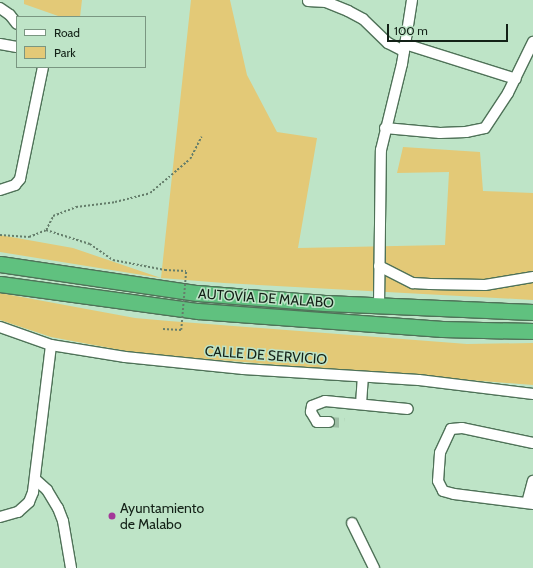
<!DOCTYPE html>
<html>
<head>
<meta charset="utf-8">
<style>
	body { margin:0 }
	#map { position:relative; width:533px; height:568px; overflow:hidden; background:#bee4c7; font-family:Cabin,sans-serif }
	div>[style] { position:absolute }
	.green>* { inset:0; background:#e3c977 }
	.minor-tunnel>* { height:10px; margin-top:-5px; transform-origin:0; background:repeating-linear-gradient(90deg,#9cbda4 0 10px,transparent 0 15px) }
	.path>* { height:1.5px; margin-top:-0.75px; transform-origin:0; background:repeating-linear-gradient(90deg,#657e6b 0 2px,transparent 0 4px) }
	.roads { filter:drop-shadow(1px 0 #4f7258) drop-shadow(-1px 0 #4f7258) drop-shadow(0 1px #4f7258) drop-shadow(0 -1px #4f7258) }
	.minor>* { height:10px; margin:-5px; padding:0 5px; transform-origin:5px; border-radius:5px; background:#fff }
	.highway>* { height:15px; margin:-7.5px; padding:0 7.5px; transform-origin:7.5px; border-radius:7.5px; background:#60c17f }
	.path-bridge>* { height:1.5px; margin-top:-0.75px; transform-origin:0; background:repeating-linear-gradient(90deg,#657e6b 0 2px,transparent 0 4px) }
	.dots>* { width:11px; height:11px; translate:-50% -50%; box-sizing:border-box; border:2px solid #bee4c7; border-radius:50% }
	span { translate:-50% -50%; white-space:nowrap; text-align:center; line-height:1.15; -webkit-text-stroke:3px #bee4c7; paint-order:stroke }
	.street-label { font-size:14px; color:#132117 }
	.poi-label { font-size:14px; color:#132117 }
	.left { translate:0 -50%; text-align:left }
	.legend { position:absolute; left:16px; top:16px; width:130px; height:52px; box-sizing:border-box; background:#bee4c7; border:1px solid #7a9681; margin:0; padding:5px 7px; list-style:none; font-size:12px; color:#132117 }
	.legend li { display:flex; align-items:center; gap:8px; height:20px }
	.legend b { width:20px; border:1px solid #7a9681 }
	.scale { position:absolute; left:387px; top:24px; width:121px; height:18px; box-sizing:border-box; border:2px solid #132117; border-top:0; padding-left:5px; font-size:12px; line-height:14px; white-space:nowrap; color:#132117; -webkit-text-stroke:3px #bee4c7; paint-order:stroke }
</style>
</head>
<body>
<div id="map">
	<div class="green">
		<i style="clip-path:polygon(24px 0,82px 0,80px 17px,61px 17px,24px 4px)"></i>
		<i style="clip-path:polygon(191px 0,230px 0,247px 75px,277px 132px,317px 138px,298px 248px,445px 245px,449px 172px,397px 173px,403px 147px,480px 152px,483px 191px,533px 193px,533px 300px,224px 283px,161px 278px,0 252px,0 235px,73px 248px,161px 278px)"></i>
		<i style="clip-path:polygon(0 293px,135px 318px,169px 321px,467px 344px,533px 343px,533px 385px,142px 354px,51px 337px,0 320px)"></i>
	</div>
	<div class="minor-tunnel">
		<i style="left:329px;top:422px;width:15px;rotate:4deg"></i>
	</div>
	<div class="path">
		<i style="left:46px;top:230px;width:46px;rotate:17.7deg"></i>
		<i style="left:90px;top:244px;width:28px;rotate:35deg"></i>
		<i style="left:113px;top:260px;width:53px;rotate:10.9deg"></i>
		<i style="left:165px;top:270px;width:21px;rotate:3deg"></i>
		<i style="left:0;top:235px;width:29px;rotate:4deg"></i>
		<i style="left:29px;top:237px;width:18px;rotate:-22deg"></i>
		<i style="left:46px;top:230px;width:16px;rotate:-63deg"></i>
		<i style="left:53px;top:216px;width:25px;rotate:-21deg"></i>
		<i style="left:76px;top:207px;width:39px;rotate:-7deg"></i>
		<i style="left:115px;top:202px;width:36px;rotate:-14deg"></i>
		<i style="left:150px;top:193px;width:52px;rotate:-40.4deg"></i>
		<i style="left:190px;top:159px;width:25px;rotate:-63deg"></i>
		<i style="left:163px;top:329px;width:18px;rotate:3deg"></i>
	</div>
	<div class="roads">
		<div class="minor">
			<i style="left:308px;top:1px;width:18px;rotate:3deg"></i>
			<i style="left:326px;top:2px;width:24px;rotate:22deg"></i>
			<i style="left:348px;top:11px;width:17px;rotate:28deg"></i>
			<i style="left:363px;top:19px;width:35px;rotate:44deg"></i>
			<i style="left:388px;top:43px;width:18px;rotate:27deg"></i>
			<i style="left:0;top:8px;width:12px;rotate:35deg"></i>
			<i style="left:10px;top:15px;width:11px;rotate:52deg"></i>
			<i style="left:0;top:44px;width:17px;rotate:10deg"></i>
			<i style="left:405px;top:44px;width:116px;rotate:17.5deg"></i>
			<i style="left:385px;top:128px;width:55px;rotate:5.2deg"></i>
			<i style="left:440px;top:133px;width:26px;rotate:-2deg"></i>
			<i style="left:466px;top:132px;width:19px;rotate:-12deg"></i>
			<i style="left:485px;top:128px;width:42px;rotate:-56.7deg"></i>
			<i style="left:508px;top:93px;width:57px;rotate:-63.9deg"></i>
			<i style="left:0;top:190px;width:16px;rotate:-18deg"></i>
			<i style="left:15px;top:185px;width:8px;rotate:-50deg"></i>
			<i style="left:20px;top:179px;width:114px;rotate:-78.4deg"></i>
			<i style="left:379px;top:266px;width:38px;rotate:27deg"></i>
			<i style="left:413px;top:283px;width:17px;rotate:3deg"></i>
			<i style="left:430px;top:284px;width:55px;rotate:1deg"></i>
			<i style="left:485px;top:285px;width:49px;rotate:-9.5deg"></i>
			<i style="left:379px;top:306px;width:156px;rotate:-89.3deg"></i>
			<i style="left:381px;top:150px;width:89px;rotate:-76.3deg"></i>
			<i style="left:402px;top:64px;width:65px;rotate:-81.1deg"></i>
			<i style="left:0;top:327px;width:54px;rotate:19.4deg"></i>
			<i style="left:51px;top:345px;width:75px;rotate:9.2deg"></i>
			<i style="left:125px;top:357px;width:119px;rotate:5.8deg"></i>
			<i style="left:243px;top:369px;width:176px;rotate:3.6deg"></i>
			<i style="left:419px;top:380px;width:115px;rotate:7deg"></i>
			<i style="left:361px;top:404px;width:27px;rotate:-86deg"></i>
			<i style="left:329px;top:422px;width:12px;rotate:180deg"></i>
			<i style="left:317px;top:422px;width:12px;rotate:-121deg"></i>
			<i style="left:311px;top:412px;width:6px;rotate:-81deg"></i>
			<i style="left:312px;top:406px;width:14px;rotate:-21deg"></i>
			<i style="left:325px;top:401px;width:83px;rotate:5.5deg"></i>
			<i style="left:533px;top:443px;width:73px;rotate:-168.1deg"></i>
			<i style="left:462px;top:428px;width:11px;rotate:175deg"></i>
			<i style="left:451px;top:429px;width:26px;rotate:115deg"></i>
			<i style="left:440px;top:453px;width:28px;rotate:94deg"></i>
			<i style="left:438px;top:481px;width:11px;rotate:63deg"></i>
			<i style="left:443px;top:491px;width:11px;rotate:15deg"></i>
			<i style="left:454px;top:494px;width:80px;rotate:7.2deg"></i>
			<i style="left:36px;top:480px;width:15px;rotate:42deg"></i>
			<i style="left:47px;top:490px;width:21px;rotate:59deg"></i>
			<i style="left:58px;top:508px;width:14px;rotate:69deg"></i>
			<i style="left:63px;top:521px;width:48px;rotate:80.3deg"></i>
			<i style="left:527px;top:503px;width:23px;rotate:-75deg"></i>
			<i style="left:0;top:517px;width:19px;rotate:-16deg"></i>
			<i style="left:18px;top:512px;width:15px;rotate:-42deg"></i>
			<i style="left:29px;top:502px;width:11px;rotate:-68deg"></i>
			<i style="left:33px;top:492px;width:148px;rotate:-83deg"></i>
			<i style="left:352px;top:523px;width:50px;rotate:63.9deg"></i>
		</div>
		<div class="highway">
			<i style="left:0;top:264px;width:199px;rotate:8.4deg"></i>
			<i style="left:197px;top:293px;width:128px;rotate:4.5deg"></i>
			<i style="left:325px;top:303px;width:208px;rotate:2.5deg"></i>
			<i style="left:0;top:284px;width:200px;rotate:7.8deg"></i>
			<i style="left:198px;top:311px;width:245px;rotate:4.2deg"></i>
			<i style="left:442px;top:329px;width:91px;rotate:1.3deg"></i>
		</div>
	</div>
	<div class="path-bridge">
		<i style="left:181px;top:330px;width:59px;rotate:-85.2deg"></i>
	</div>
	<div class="dots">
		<i style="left:112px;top:516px;background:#a33898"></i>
	</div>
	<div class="street-label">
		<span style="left:266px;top:298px;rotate:4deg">AUTOVÍA DE MALABO</span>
		<span style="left:266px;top:355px;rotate:4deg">CALLE DE SERVICIO</span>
	</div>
	<div class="poi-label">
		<span class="left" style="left:120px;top:516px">Ayuntamiento<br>de Malabo</span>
	</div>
	<ul class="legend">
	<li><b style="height:5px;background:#fff"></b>Road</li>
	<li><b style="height:11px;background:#e3c977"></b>Park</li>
	</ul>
	<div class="scale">100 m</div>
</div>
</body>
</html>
